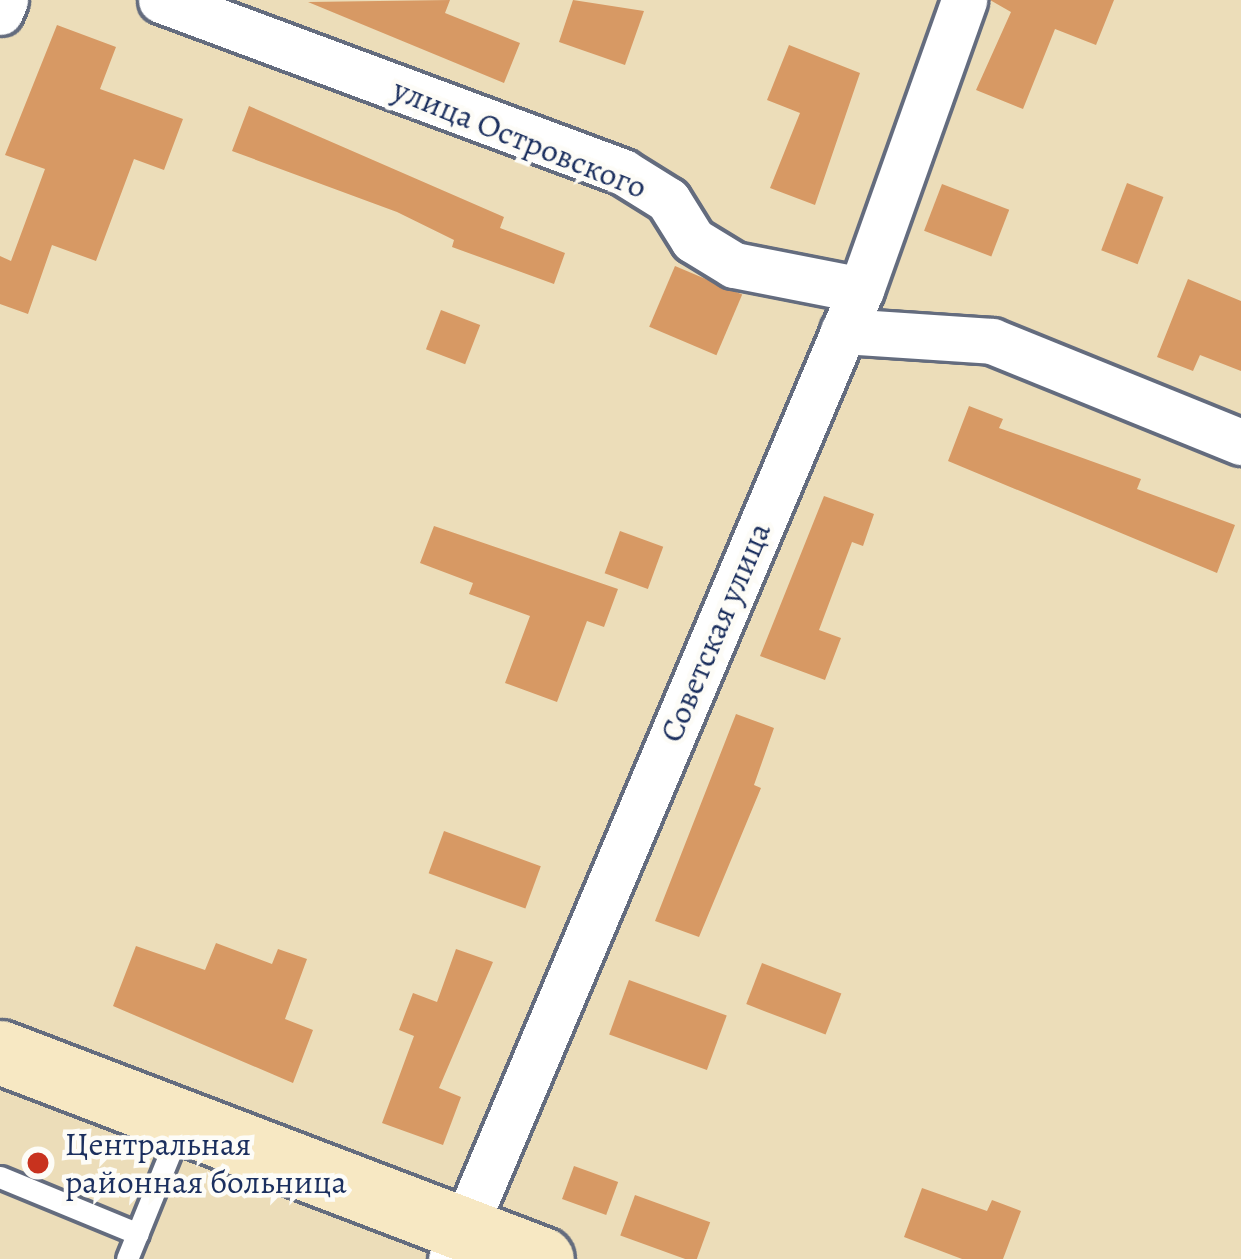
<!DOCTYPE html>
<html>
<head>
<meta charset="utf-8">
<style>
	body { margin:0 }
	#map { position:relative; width:1241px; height:1259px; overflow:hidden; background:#ecddb9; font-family:Alegreya,serif }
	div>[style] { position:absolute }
	.building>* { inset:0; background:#d79964; transform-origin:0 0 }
	.roads { filter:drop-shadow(3px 0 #646c7e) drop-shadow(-3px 0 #646c7e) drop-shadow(0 3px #646c7e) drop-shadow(0 -3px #646c7e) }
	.lane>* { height:21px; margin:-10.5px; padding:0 10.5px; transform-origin:10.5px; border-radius:10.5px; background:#fff }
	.street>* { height:45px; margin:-22.5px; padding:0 22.5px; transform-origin:22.5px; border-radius:22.5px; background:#fff }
	.secondary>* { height:63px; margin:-31.5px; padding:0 31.5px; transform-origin:31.5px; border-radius:31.5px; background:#f7e8c3 }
	.dots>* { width:33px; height:33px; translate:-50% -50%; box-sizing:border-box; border:6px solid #fdfcf7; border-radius:50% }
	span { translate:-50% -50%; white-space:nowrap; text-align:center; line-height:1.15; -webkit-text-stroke:9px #fdfcf7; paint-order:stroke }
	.street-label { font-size:33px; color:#1b2f5e }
	.poi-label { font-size:33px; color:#1b2f5e }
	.left { translate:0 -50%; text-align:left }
</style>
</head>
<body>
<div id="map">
	<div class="building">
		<i style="clip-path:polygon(450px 0,445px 13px,520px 43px,504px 83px,308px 2px)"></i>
		<i style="clip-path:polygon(573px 0,644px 11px,625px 65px,559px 42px)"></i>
		<i style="clip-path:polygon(990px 0,1114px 0,1096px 45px,1055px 29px,1023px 109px,976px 90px,1011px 12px)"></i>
		<i style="clip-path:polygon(57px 25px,116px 47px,100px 89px,183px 119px,164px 170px,134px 159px,96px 261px,52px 245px,28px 314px,0 304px,0 256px,11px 261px,45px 169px,5px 155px)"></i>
		<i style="clip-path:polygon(789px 45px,860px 73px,815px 205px,770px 188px,800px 113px,767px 100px)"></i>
		<i style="clip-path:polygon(249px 106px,504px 217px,500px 228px,565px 253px,554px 284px,452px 247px,454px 240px,397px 212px,232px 151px)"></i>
		<i style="left:1127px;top:183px;width:39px;height:72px;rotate:21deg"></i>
		<i style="left:942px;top:184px;width:72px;height:50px;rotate:21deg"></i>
		<i style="left:675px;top:266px;width:73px;height:66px;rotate:23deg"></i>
		<i style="clip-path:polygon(1188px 279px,1241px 301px,1241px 371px,1200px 355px,1193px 371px,1157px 357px)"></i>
		<i style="left:441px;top:310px;width:42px;height:42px;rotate:21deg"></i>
		<i style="clip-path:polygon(969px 406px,1003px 419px,999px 428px,1141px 479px,1137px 489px,1235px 525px,1217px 573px,948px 461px)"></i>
		<i style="clip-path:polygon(824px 496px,874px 514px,863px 546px,852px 542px,819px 630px,841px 638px,825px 680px,760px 656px)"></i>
		<i style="clip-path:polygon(434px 526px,618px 589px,604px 627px,587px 621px,557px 702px,505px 683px,530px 616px,469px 594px,473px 583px,420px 563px)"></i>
		<i style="left:620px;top:531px;width:46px;height:45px;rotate:20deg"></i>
		<i style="clip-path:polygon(736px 714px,774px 728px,754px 785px,761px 788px,699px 937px,655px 921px)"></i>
		<i style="left:444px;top:831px;width:103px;height:45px;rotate:20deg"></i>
		<i style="clip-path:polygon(216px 943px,272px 964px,278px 949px,307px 959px,285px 1019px,313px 1030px,293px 1083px,113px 1006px,136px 946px,205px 970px)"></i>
		<i style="clip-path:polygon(456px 949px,493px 962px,439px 1088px,461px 1097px,443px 1145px,382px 1123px,414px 1036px,399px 1030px,413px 993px,437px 1002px)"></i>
		<i style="left:762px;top:963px;width:85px;height:44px;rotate:21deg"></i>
		<i style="left:629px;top:980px;width:104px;height:58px;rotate:20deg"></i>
		<i style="left:574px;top:1166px;width:47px;height:35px;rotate:20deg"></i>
		<i style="clip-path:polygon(922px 1188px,987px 1211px,992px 1200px,1021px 1211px,1003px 1259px,962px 1259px,904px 1237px)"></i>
		<i style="left:635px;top:1195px;width:80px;height:43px;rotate:20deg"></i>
	</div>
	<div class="roads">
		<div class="lane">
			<i style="left:0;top:1177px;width:149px;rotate:22.4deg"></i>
			<i style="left:127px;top:1259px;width:144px;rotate:-67.9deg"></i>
		</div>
		<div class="street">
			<i style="left:161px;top:0;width:493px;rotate:20.4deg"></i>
			<i style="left:623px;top:172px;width:53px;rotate:31.9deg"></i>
			<i style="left:668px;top:200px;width:47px;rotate:58deg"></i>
			<i style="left:693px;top:240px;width:48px;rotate:31.4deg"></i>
			<i style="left:734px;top:265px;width:129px;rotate:11.1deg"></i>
			<i style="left:0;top:12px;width:13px;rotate:-67deg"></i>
			<i style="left:843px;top:331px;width:149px;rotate:3.8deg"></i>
			<i style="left:992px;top:341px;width:269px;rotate:22.1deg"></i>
			<i style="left:451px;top:1259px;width:1052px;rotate:-67.07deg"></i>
			<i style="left:861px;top:290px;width:308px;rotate:-70.4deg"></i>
		</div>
		<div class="secondary">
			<i style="left:0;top:1052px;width:580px;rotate:20.9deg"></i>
		</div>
	</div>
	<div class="dots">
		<i style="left:38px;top:1163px;background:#c8321e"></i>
	</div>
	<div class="street-label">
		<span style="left:520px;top:138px;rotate:22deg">улица Островского</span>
		<span style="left:715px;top:632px;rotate:-67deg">Советская улица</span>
	</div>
	<div class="poi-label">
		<span class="left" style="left:65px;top:1163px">Центральная<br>районная больница</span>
	</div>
</div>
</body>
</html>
